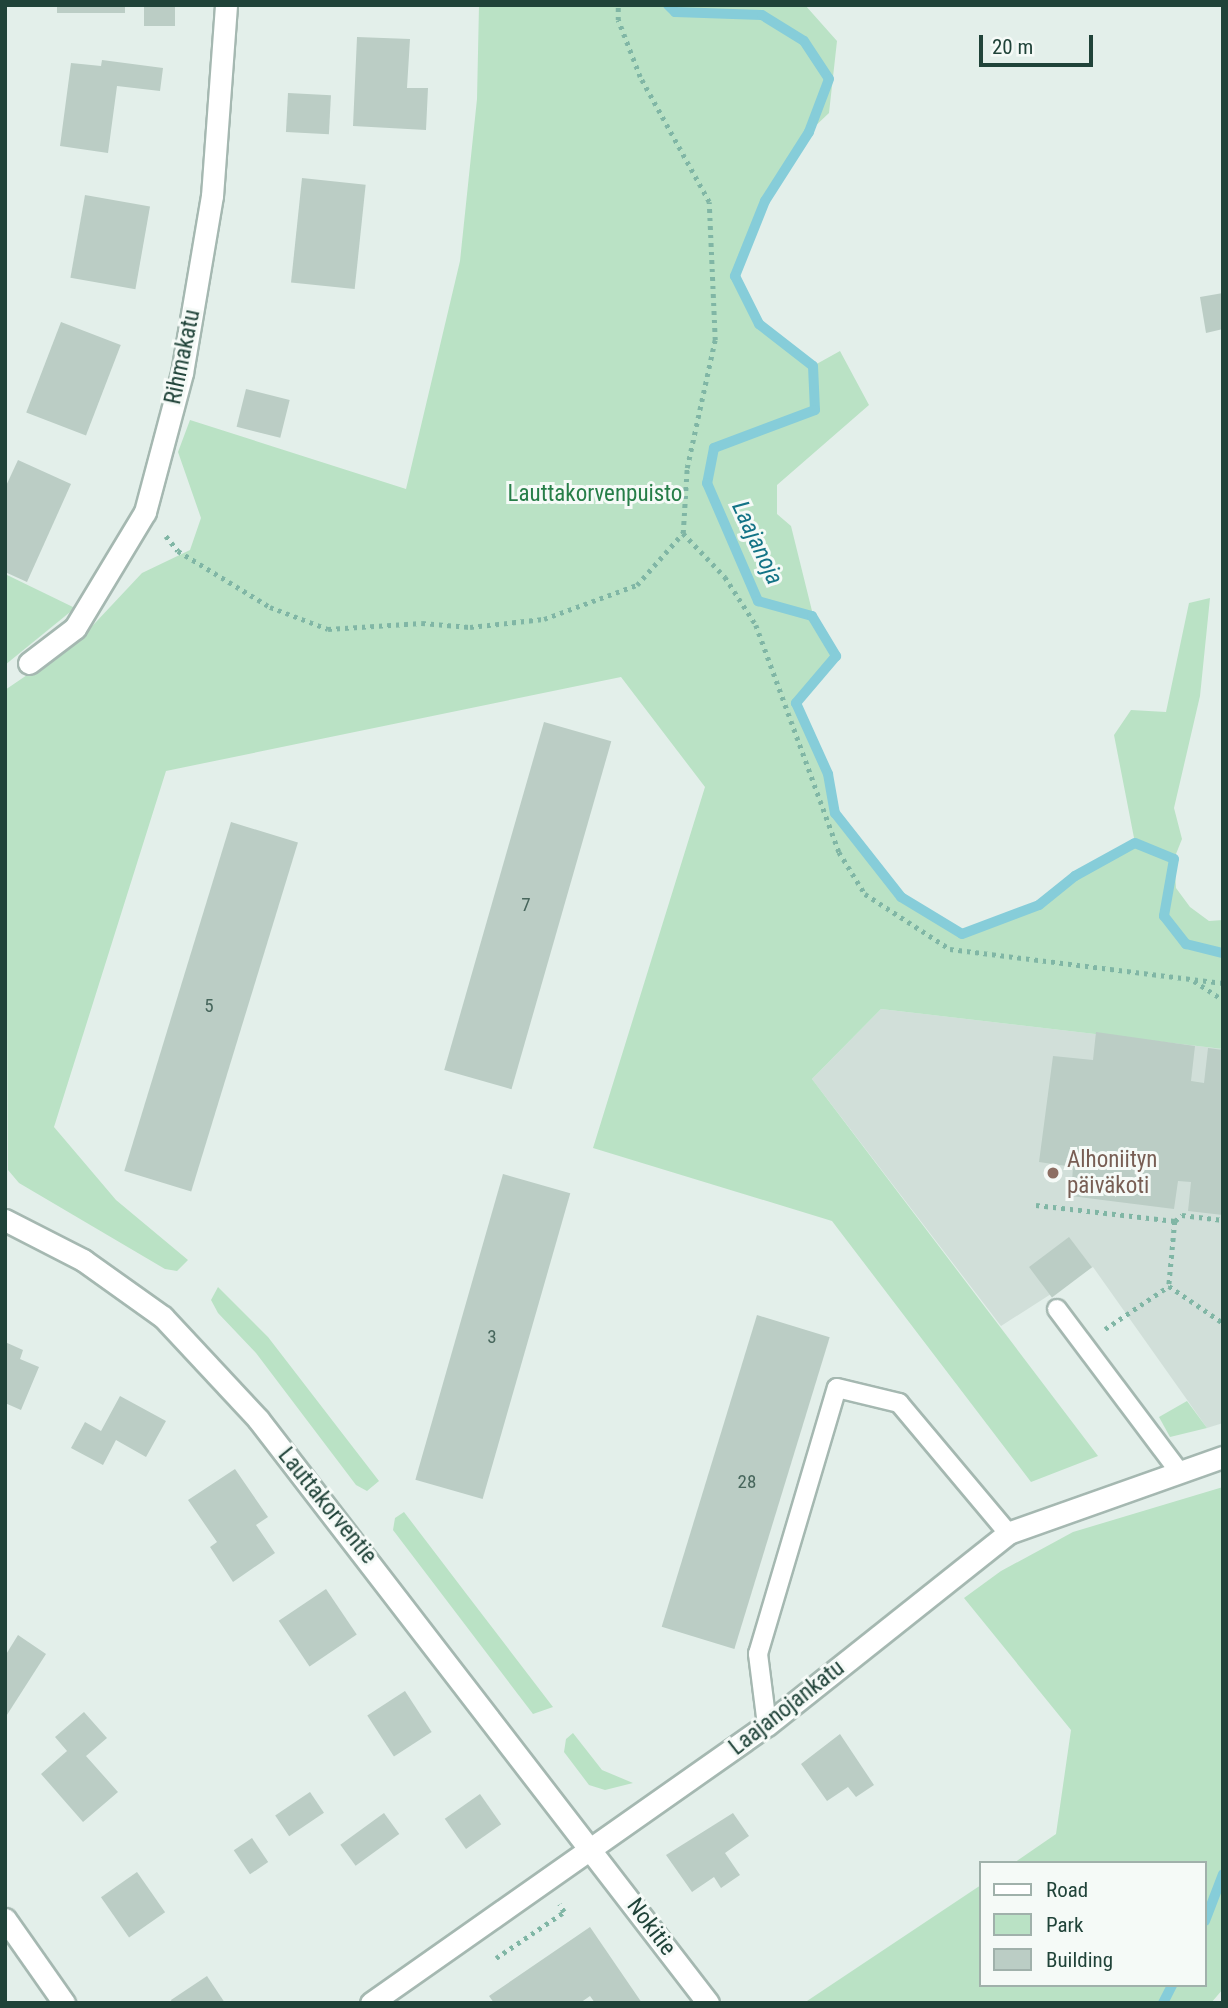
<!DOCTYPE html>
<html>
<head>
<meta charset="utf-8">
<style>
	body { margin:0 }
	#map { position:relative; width:1228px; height:2008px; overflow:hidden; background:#e3efea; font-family:"Roboto Condensed",sans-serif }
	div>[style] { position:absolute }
	.built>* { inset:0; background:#d1dfd9 }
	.green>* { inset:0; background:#bae2c5 }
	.stream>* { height:10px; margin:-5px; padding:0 5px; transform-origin:5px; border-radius:5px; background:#86cdd9 }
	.building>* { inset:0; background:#bbcdc5; transform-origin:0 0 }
	.path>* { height:4.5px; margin-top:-2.25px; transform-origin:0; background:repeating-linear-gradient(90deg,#80b6a5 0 3.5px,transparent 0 8.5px) }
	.roads { filter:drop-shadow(2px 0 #a5b8b1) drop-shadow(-2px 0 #a5b8b1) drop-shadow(0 2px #a5b8b1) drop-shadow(0 -2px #a5b8b1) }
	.service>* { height:18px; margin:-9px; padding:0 9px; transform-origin:9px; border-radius:9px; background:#fff }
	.minor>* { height:21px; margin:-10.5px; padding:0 10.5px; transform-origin:10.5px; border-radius:10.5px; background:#fff }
	.tertiary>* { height:21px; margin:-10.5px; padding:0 10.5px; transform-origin:10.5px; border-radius:10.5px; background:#fff }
	.dots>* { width:19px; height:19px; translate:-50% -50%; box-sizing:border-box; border:4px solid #f5faf7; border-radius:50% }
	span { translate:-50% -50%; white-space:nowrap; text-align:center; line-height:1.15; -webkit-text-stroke:6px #f5faf7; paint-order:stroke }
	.number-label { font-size:19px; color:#47665c }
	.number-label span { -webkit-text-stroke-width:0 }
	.street-label { font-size:23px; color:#204339 }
	.park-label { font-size:23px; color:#267e48 }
	.education-label { font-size:23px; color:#785e54 }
	.left { translate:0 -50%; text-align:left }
	.water-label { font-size:24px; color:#137386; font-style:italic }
	.frame { position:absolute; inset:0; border:7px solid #204339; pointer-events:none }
	.legend { position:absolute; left:979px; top:1861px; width:228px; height:126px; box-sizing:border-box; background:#f5faf7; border:2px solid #a0b1ab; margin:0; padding:9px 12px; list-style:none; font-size:21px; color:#204339 }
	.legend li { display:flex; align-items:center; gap:14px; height:35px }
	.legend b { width:35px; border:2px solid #a0b1ab }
	.scale { position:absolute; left:979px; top:35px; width:114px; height:32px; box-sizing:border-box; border:4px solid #204339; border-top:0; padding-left:9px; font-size:21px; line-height:24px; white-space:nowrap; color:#204339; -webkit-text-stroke:5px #f5faf7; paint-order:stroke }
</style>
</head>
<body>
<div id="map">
	<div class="built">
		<i style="clip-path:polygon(881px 1009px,1223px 1049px,1223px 1423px,1207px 1428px,1093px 1267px,1001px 1326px,812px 1079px)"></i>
	</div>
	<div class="green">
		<i style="clip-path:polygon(479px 5px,805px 5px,837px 41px,829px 113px,809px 132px,765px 201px,735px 276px,759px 324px,813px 366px,840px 351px,869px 405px,777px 485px,777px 514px,791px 526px,814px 619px,836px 656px,796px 703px,828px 774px,835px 813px,901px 897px,962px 934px,985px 929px,1039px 905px,1079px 873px,1135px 843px,1114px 735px,1131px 710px,1166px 712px,1189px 603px,1210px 598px,1200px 696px,1174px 808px,1182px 839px,1174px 859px,1176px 888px,1190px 907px,1209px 921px,1223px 920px,1223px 1049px,881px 1009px,812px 1079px,1098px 1456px,1031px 1482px,832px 1221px,593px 1148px,705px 787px,621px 677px,166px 771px,54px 1127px,116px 1200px,188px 1260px,177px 1271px,165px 1269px,19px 1183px,8px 1170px,5px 690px,80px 639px,142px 573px,190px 550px,201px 518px,178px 452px,190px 420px,406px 489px,460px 261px,477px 99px)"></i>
		<i style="clip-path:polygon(5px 574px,75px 608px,5px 665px)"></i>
		<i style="clip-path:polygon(218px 1287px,268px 1337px,379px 1481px,367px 1491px,356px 1485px,256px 1353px,218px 1313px,211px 1300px)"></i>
		<i style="clip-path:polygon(1187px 1401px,1207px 1428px,1170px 1437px,1159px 1417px)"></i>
		<i style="clip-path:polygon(1223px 1487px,1223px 1989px,1211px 2003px,804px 2003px,981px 1885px,981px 1985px,1205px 1985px,1205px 1863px,1014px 1863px,1056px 1834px,1071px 1730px,964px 1598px,1001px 1571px,1073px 1532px)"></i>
		<i style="clip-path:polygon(404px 1512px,468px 1596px,553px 1707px,533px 1714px,393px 1530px,395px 1518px)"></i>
		<i style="clip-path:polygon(573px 1733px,602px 1770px,633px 1783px,605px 1790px,589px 1785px,564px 1752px,566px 1739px)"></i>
	</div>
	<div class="stream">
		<i style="left:668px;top:5px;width:10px;rotate:45deg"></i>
		<i style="left:675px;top:12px;width:87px;rotate:2deg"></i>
		<i style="left:762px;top:15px;width:49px;rotate:31.8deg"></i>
		<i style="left:804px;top:41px;width:45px;rotate:56.7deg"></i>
		<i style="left:829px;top:79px;width:57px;rotate:110.7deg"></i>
		<i style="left:809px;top:132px;width:82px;rotate:122.5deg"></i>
		<i style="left:765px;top:201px;width:81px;rotate:111.8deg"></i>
		<i style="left:735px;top:276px;width:54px;rotate:63.4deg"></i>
		<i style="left:759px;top:324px;width:68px;rotate:37.9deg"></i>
		<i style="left:813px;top:366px;width:44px;rotate:87.4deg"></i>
		<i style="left:815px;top:410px;width:108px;rotate:159.4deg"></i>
		<i style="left:714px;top:448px;width:36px;rotate:101deg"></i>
		<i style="left:707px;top:483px;width:129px;rotate:66.6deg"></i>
		<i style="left:758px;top:601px;width:56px;rotate:15.5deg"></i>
		<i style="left:812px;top:616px;width:47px;rotate:59deg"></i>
		<i style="left:836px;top:656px;width:62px;rotate:130.4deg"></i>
		<i style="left:796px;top:703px;width:78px;rotate:65.7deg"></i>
		<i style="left:828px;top:774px;width:40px;rotate:80deg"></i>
		<i style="left:835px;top:813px;width:107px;rotate:51.8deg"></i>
		<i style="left:901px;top:897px;width:71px;rotate:31.2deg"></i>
		<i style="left:962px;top:934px;width:82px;rotate:-20.6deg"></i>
		<i style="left:1039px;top:905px;width:46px;rotate:-38.9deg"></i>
		<i style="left:1075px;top:876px;width:68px;rotate:-28.8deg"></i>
		<i style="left:1135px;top:843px;width:42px;rotate:22.3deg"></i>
		<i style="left:1174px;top:859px;width:58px;rotate:100deg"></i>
		<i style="left:1164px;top:916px;width:36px;rotate:52deg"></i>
		<i style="left:1186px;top:944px;width:38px;rotate:14deg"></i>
		<i style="left:1205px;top:1921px;width:50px;rotate:-69deg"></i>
		<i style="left:1163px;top:2003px;width:20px;rotate:-63deg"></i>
	</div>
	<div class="building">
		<i style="left:57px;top:5px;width:68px;height:8px"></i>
		<i style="left:144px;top:5px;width:31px;height:21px"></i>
		<i style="clip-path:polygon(357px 37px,410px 39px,407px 88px,428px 88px,426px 130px,353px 126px)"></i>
		<i style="clip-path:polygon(102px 60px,163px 68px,160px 91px,117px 86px,108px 153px,60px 146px,71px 63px,101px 66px)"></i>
		<i style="left:288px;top:93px;width:43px;height:39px;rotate:3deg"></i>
		<i style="left:302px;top:178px;width:64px;height:105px;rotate:6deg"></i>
		<i style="left:85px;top:195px;width:66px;height:84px;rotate:10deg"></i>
		<i style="clip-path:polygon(1223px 293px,1223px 329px,1206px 333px,1200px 297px)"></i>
		<i style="left:61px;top:322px;width:64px;height:97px;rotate:21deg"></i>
		<i style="left:246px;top:389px;width:45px;height:39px;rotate:14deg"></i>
		<i style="clip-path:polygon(18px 460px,71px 484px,27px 582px,5px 572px,5px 488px)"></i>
		<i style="left:544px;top:722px;width:70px;height:362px;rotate:16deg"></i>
		<i style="left:231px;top:822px;width:70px;height:365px;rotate:17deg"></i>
		<i style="clip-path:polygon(1096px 1032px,1195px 1046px,1191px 1081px,1204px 1083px,1208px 1048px,1223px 1050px,1223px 1215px,1188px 1211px,1191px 1182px,1178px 1181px,1174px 1209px,1071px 1196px,1073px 1167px,1039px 1162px,1053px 1056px,1093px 1060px)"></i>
		<i style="left:503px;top:1174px;width:70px;height:318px;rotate:16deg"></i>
		<i style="left:1069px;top:1237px;width:38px;height:50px;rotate:53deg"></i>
		<i style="left:757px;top:1315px;width:76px;height:326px;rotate:17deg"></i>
		<i style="clip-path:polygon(5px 1342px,23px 1350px,20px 1359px,39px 1367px,21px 1410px,5px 1403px)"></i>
		<i style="clip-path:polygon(120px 1396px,166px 1421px,146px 1457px,116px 1440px,103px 1465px,71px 1448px,85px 1422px,101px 1431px)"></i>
		<i style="clip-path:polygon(235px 1469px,268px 1517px,256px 1525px,275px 1553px,233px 1582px,210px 1547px,217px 1542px,188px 1500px)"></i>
		<i style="left:326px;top:1589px;width:55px;height:57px;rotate:56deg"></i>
		<i style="clip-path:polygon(18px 1635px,46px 1654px,5px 1718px,5px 1656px)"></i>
		<i style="left:405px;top:1691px;width:49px;height:45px;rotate:57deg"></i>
		<i style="clip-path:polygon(84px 1712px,107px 1738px,86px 1756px,118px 1792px,83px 1822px,41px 1774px,67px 1751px,55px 1737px)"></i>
		<i style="clip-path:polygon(840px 1734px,874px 1785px,856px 1797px,848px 1787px,827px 1801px,801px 1764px)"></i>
		<i style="left:310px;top:1792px;width:25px;height:42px;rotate:56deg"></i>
		<i style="left:480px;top:1794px;width:37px;height:43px;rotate:55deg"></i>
		<i style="left:384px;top:1813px;width:26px;height:54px;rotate:54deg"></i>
		<i style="clip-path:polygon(733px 1813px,749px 1836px,725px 1853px,740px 1875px,721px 1888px,714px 1877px,692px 1892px,666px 1855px)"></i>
		<i style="left:252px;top:1838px;width:29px;height:22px;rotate:56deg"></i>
		<i style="left:137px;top:1872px;width:49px;height:44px;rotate:55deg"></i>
		<i style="clip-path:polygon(590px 1927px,642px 2003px,595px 2003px,590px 1996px,580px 2003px,494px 2003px,489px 1996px)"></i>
		<i style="clip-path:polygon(207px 1976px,225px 2003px,172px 2003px,171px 2000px)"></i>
	</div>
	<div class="path">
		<i style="left:683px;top:533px;width:61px;rotate:46.3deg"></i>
		<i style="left:725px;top:577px;width:57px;rotate:57.1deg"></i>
		<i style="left:756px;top:625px;width:242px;rotate:69.9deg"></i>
		<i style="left:839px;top:852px;width:49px;rotate:58.2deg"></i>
		<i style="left:865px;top:894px;width:101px;rotate:32.9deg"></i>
		<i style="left:950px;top:949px;width:275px;rotate:7.1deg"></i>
		<i style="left:166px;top:536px;width:19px;rotate:51deg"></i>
		<i style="left:178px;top:551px;width:108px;rotate:31.3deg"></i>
		<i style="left:270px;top:607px;width:62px;rotate:20.8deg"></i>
		<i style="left:328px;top:629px;width:94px;rotate:-3.7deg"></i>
		<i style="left:422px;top:623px;width:48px;rotate:4.8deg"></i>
		<i style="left:470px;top:627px;width:74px;rotate:-6.2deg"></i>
		<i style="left:544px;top:619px;width:99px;rotate:-20.1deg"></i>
		<i style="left:637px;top:585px;width:69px;rotate:-48.5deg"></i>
		<i style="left:683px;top:533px;width:65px;rotate:-86.5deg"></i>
		<i style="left:687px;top:468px;width:131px;rotate:-77.7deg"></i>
		<i style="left:715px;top:340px;width:138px;rotate:-92.5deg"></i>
		<i style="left:709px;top:202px;width:143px;rotate:-118.9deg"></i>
		<i style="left:640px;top:77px;width:61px;rotate:-111.1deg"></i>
		<i style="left:618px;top:20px;width:15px;rotate:-90deg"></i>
		<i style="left:1194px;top:981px;width:35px;rotate:33deg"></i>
		<i style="left:1036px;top:1205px;width:140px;rotate:6.6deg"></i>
		<i style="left:1175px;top:1221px;width:65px;rotate:95.3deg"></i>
		<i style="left:1175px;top:1221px;width:9px;rotate:-41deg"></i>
		<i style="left:1182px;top:1215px;width:41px;rotate:7deg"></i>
		<i style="left:1105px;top:1329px;width:77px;rotate:-33.9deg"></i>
		<i style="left:1169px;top:1286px;width:65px;rotate:34.4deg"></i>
		<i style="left:496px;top:1958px;width:82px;rotate:-34.1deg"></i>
		<i style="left:564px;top:1912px;width:9px;rotate:-122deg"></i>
	</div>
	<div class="roads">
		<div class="service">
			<i style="left:1057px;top:1309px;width:201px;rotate:53.1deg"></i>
			<i style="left:767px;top:1725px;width:72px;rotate:-97.2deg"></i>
			<i style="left:758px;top:1654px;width:277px;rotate:-73.5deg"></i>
			<i style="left:837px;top:1388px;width:64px;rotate:13.6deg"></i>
			<i style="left:899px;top:1403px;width:170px;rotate:50deg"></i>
		</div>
		<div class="minor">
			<i style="left:29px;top:663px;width:58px;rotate:-37.3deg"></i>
			<i style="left:75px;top:628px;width:135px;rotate:-58.9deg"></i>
			<i style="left:145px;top:512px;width:144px;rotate:-75.1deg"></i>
			<i style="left:182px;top:373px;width:180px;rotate:-80.4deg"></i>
			<i style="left:212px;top:196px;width:192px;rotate:-85.8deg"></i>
			<i style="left:5px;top:1220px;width:88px;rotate:27.1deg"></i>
			<i style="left:83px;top:1260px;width:98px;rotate:35.5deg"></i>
			<i style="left:163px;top:1317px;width:139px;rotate:47deg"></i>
			<i style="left:258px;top:1419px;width:737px;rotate:52.38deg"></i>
			<i style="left:5px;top:1919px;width:103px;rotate:54.9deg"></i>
		</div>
		<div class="tertiary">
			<i style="left:371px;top:2003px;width:484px;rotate:-35.1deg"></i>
			<i style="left:767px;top:1725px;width:308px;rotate:-38.5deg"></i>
			<i style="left:1008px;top:1533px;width:228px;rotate:-19.5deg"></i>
		</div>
	</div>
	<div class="dots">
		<i style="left:1053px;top:1173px;background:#8d6e63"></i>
	</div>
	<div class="number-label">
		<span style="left:526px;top:905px">7</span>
		<span style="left:209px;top:1006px">5</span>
		<span style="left:492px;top:1337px">3</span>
		<span style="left:747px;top:1482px">28</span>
	</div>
	<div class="street-label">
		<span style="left:183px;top:357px;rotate:-78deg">Rihmakatu</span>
		<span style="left:327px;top:1506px;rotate:51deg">Lauttakorventie</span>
		<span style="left:787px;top:1708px;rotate:-38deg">Laajanojankatu</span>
		<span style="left:651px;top:1927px;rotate:53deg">Nokitie</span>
	</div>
	<div class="park-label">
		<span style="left:595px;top:494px">Lauttakorvenpuisto</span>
	</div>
	<div class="education-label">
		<span class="left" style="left:1067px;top:1173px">Alhoniityn<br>päiväkoti</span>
	</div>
	<div class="water-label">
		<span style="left:757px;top:543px;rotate:65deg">Laajanoja</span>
	</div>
	<div class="frame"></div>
	<ul class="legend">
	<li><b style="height:9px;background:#fff"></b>Road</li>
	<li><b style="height:19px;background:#bae2c5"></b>Park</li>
	<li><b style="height:19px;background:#bbcdc5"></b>Building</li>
	</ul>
	<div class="scale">20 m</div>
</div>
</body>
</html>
